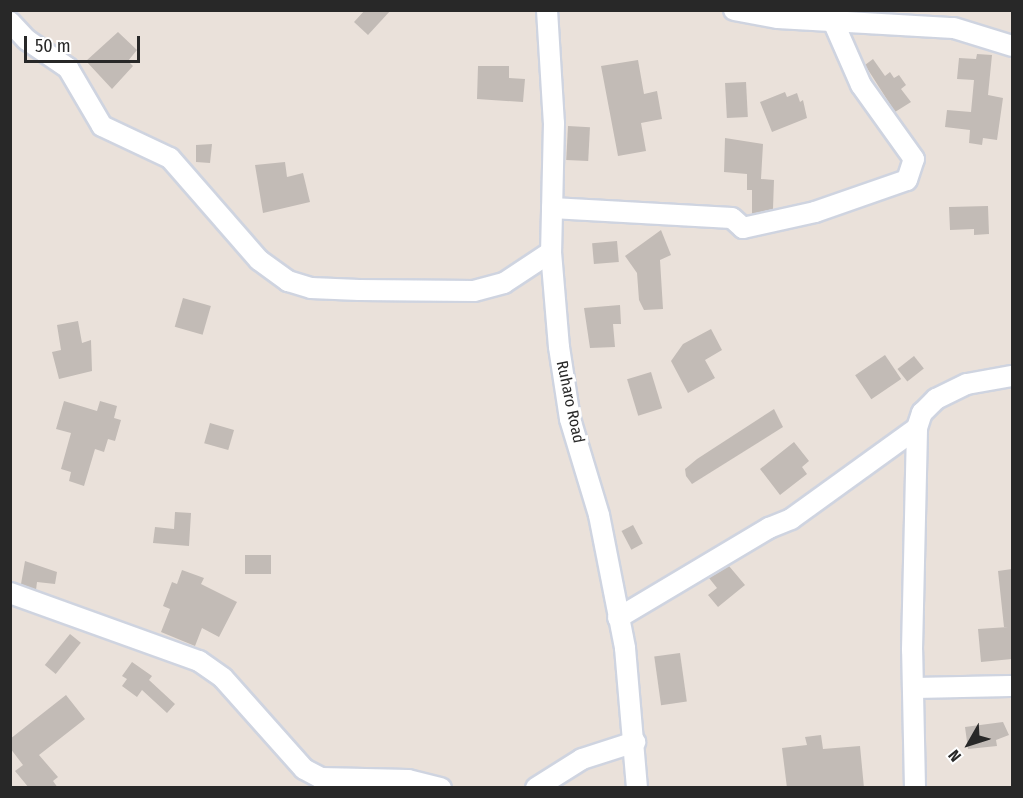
<!DOCTYPE html>
<html>
<head>
<meta charset="utf-8">
<style>
	body { margin:0 }
	#map { position:relative; width:1023px; height:798px; overflow:hidden; background:#eae1da; font-family:"Fira Sans Condensed",sans-serif }
	div>[style] { position:absolute }
	.building>* { inset:0; background:#c2bbb6; transform-origin:0 0 }
	.roads { filter:drop-shadow(2px 0 #cfd4e0) drop-shadow(-2px 0 #cfd4e0) drop-shadow(0 2px #cfd4e0) drop-shadow(0 -2px #cfd4e0) }
	.minor>* { height:20px; margin:-10px; padding:0 10px; transform-origin:10px; border-radius:10px; background:#fff }
	span { translate:-50% -50%; white-space:nowrap; text-align:center; line-height:1.15; -webkit-text-stroke:6px #fff; paint-order:stroke }
	.street-label { font-size:16px; color:#282828 }
	.frame { position:absolute; inset:0; border:12px solid #282828; pointer-events:none }
	.north { position:absolute; left:939px; top:714px; width:60px; height:60px; -webkit-text-stroke:4px #fff; paint-order:stroke; rotate:231deg; font-size:16px; font-weight:700; line-height:24px; text-align:center; color:#282828 }
	.north::after { content:''; display:block; margin:auto; width:21px; height:27px; background:#282828; clip-path:polygon(50% 0,100% 100%,50% 72%,0 100%) }
	.scale { position:absolute; left:24px; top:36px; width:116px; height:27px; box-sizing:border-box; border:3px solid #282828; border-top:0; padding-left:8px; font-size:18px; line-height:21px; white-space:nowrap; color:#282828; -webkit-text-stroke:4px #fff; paint-order:stroke }
</style>
</head>
<body>
<div id="map">
	<div class="building">
		<i style="clip-path:polygon(365px 10px,391px 10px,368px 35px,354px 22px)"></i>
		<i style="clip-path:polygon(118px 32px,137px 50px,128px 61px,133px 66px,112px 89px,86px 61px)"></i>
		<i style="clip-path:polygon(977px 54px,992px 55px,988px 95px,1003px 98px,997px 140px,983px 138px,982px 145px,969px 143px,970px 130px,945px 127px,947px 110px,971px 112px,974px 80px,957px 79px,959px 58px,976px 59px)"></i>
		<i style="clip-path:polygon(873px 59px,885px 76px,890px 72px,894px 78px,899px 75px,906px 85px,901px 89px,911px 102px,895px 112px,865px 65px)"></i>
		<i style="clip-path:polygon(638px 60px,644px 94px,657px 91px,662px 119px,641px 123px,646px 151px,618px 156px,601px 66px)"></i>
		<i style="clip-path:polygon(478px 66px,509px 66px,509px 78px,525px 79px,523px 102px,477px 99px)"></i>
		<i style="left:746px;top:82px;width:35px;height:21px;rotate:87deg"></i>
		<i style="clip-path:polygon(785px 92px,787px 97px,797px 93px,800px 102px,803px 100px,807px 118px,772px 132px,760px 102px)"></i>
		<i style="left:568px;top:126px;width:22px;height:34px;rotate:3deg"></i>
		<i style="clip-path:polygon(725px 138px,763px 144px,761px 179px,774px 180px,773px 209px,752px 214px,752px 190px,747px 190px,747px 174px,724px 172px)"></i>
		<i style="clip-path:polygon(212px 144px,210px 163px,196px 162px,196px 145px)"></i>
		<i style="clip-path:polygon(285px 162px,287px 177px,303px 173px,310px 202px,263px 213px,255px 165px)"></i>
		<i style="clip-path:polygon(988px 206px,989px 234px,974px 235px,974px 229px,950px 230px,949px 207px)"></i>
		<i style="clip-path:polygon(661px 230px,671px 255px,660px 260px,663px 309px,644px 310px,639px 300px,637px 273px,625px 256px)"></i>
		<i style="left:617px;top:241px;width:21px;height:25px;rotate:85deg"></i>
		<i style="left:183px;top:298px;width:29px;height:30px;rotate:16deg"></i>
		<i style="clip-path:polygon(620px 305px,621px 324px,613px 324px,615px 347px,590px 348px,584px 308px)"></i>
		<i style="clip-path:polygon(78px 321px,82px 343px,91px 340px,92px 371px,59px 379px,52px 352px,61px 350px,57px 325px)"></i>
		<i style="clip-path:polygon(711px 329px,722px 350px,705px 360px,715px 378px,688px 393px,671px 361px,683px 344px)"></i>
		<i style="left:885px;top:355px;width:29px;height:36px;rotate:56deg"></i>
		<i style="left:914px;top:356px;width:16px;height:21px;rotate:52deg"></i>
		<i style="left:651px;top:372px;width:38px;height:25px;rotate:73deg"></i>
		<i style="clip-path:polygon(64px 401px,97px 411px,100px 401px,117px 406px,114px 418px,121px 420px,115px 441px,108px 439px,104px 452px,95px 449px,84px 486px,69px 481px,71px 472px,61px 469px,71px 433px,56px 429px)"></i>
		<i style="clip-path:polygon(774px 409px,783px 427px,692px 484px,686px 476px,685px 469px,697px 459px)"></i>
		<i style="left:210px;top:423px;width:25px;height:21px;rotate:16deg"></i>
		<i style="clip-path:polygon(794px 442px,809px 461px,802px 467px,807px 474px,780px 495px,760px 469px)"></i>
		<i style="clip-path:polygon(175px 512px,191px 513px,189px 546px,153px 543px,155px 527px,174px 529px)"></i>
		<i style="left:633px;top:525px;width:21px;height:13px;rotate:62deg"></i>
		<i style="left:245px;top:555px;width:26px;height:19px"></i>
		<i style="clip-path:polygon(25px 561px,57px 572px,55px 584px,37px 582px,36px 590px,21px 584px)"></i>
		<i style="clip-path:polygon(729px 566px,745px 585px,718px 607px,708px 595px,717px 588px,709px 578px)"></i>
		<i style="clip-path:polygon(1012px 569px,1012px 659px,981px 662px,978px 629px,1008px 627px,1004px 627px,998px 571px)"></i>
		<i style="clip-path:polygon(182px 570px,204px 578px,201px 584px,237px 602px,219px 637px,202px 628px,195px 646px,161px 632px,170px 609px,163px 606px,172px 582px,177px 584px)"></i>
		<i style="left:70px;top:634px;width:14px;height:40px;rotate:39deg"></i>
		<i style="left:680px;top:653px;width:49px;height:26px;rotate:82deg"></i>
		<i style="clip-path:polygon(132px 662px,152px 676px,149px 680px,175px 704px,167px 713px,142px 690px,137px 697px,122px 686px,127px 679px,122px 676px)"></i>
		<i style="clip-path:polygon(66px 695px,85px 719px,39px 755px,58px 777px,53px 781px,58px 788px,29px 788px,15px 771px,23px 765px,10px 748px,10px 739px)"></i>
		<i style="clip-path:polygon(1003px 722px,1009px 735px,996px 740px,997px 746px,968px 749px,965px 727px)"></i>
		<i style="clip-path:polygon(821px 735px,823px 749px,860px 746px,864px 788px,787px 788px,782px 748px,807px 745px,805px 737px)"></i>
	</div>
	<div class="roads">
		<div class="minor">
			<i style="left:547px;top:10px;width:113px;rotate:86.5deg"></i>
			<i style="left:554px;top:123px;width:129px;rotate:91.3deg"></i>
			<i style="left:551px;top:252px;width:95px;rotate:85.2deg"></i>
			<i style="left:559px;top:347px;width:73px;rotate:81.3deg"></i>
			<i style="left:570px;top:419px;width:100px;rotate:73.2deg"></i>
			<i style="left:599px;top:515px;width:136px;rotate:78.9deg"></i>
			<i style="left:625px;top:648px;width:141px;rotate:85.1deg"></i>
			<i style="left:734px;top:10px;width:45px;rotate:10.3deg"></i>
			<i style="left:778px;top:18px;width:176px;rotate:3.3deg"></i>
			<i style="left:954px;top:28px;width:61px;rotate:17.2deg"></i>
			<i style="left:10px;top:22px;width:25px;rotate:47deg"></i>
			<i style="left:27px;top:40px;width:50px;rotate:34.3deg"></i>
			<i style="left:68px;top:68px;width:67px;rotate:59.6deg"></i>
			<i style="left:102px;top:126px;width:75px;rotate:25.2deg"></i>
			<i style="left:170px;top:158px;width:135px;rotate:48.9deg"></i>
			<i style="left:259px;top:260px;width:36px;rotate:36deg"></i>
			<i style="left:288px;top:281px;width:24px;rotate:17deg"></i>
			<i style="left:311px;top:288px;width:48px;rotate:2.4deg"></i>
			<i style="left:359px;top:290px;width:115px;rotate:0.5deg"></i>
			<i style="left:474px;top:291px;width:31px;rotate:-15deg"></i>
			<i style="left:504px;top:283px;width:56px;rotate:-33.4deg"></i>
			<i style="left:552px;top:208px;width:180px;rotate:3.2deg"></i>
			<i style="left:732px;top:218px;width:15px;rotate:42deg"></i>
			<i style="left:743px;top:228px;width:74px;rotate:-12.5deg"></i>
			<i style="left:815px;top:212px;width:97px;rotate:-19.2deg"></i>
			<i style="left:907px;top:180px;width:22px;rotate:-72deg"></i>
			<i style="left:914px;top:159px;width:91px;rotate:-125.6deg"></i>
			<i style="left:861px;top:85px;width:72px;rotate:-113.7deg"></i>
			<i style="left:10px;top:593px;width:201px;rotate:19.8deg"></i>
			<i style="left:199px;top:661px;width:29px;rotate:35deg"></i>
			<i style="left:223px;top:678px;width:122px;rotate:48.3deg"></i>
			<i style="left:304px;top:769px;width:19px;rotate:28deg"></i>
			<i style="left:321px;top:778px;width:87px;rotate:1.3deg"></i>
			<i style="left:408px;top:780px;width:34px;rotate:14deg"></i>
			<i style="left:618px;top:618px;width:176px;rotate:-30.8deg"></i>
			<i style="left:769px;top:528px;width:24px;rotate:-22deg"></i>
			<i style="left:791px;top:519px;width:155px;rotate:-35.8deg"></i>
			<i style="left:913px;top:688px;width:99px;rotate:-1.2deg"></i>
			<i style="left:536px;top:788px;width:54px;rotate:-32.2deg"></i>
			<i style="left:582px;top:759px;width:56px;rotate:-17.8deg"></i>
			<i style="left:915px;top:788px;width:138px;rotate:-91.2deg"></i>
			<i style="left:912px;top:650px;width:222px;rotate:-88.7deg"></i>
			<i style="left:917px;top:428px;width:16px;rotate:-72deg"></i>
			<i style="left:922px;top:413px;width:20px;rotate:-45deg"></i>
			<i style="left:936px;top:399px;width:34px;rotate:-26deg"></i>
			<i style="left:967px;top:384px;width:46px;rotate:-10.1deg"></i>
		</div>
	</div>
	<div class="street-label">
		<span style="left:570px;top:402px;rotate:78deg">Ruharo Road</span>
	</div>
	<div class="frame"></div>
	<div class="north">N</div>
	<div class="scale">50 m</div>
</div>
</body>
</html>
